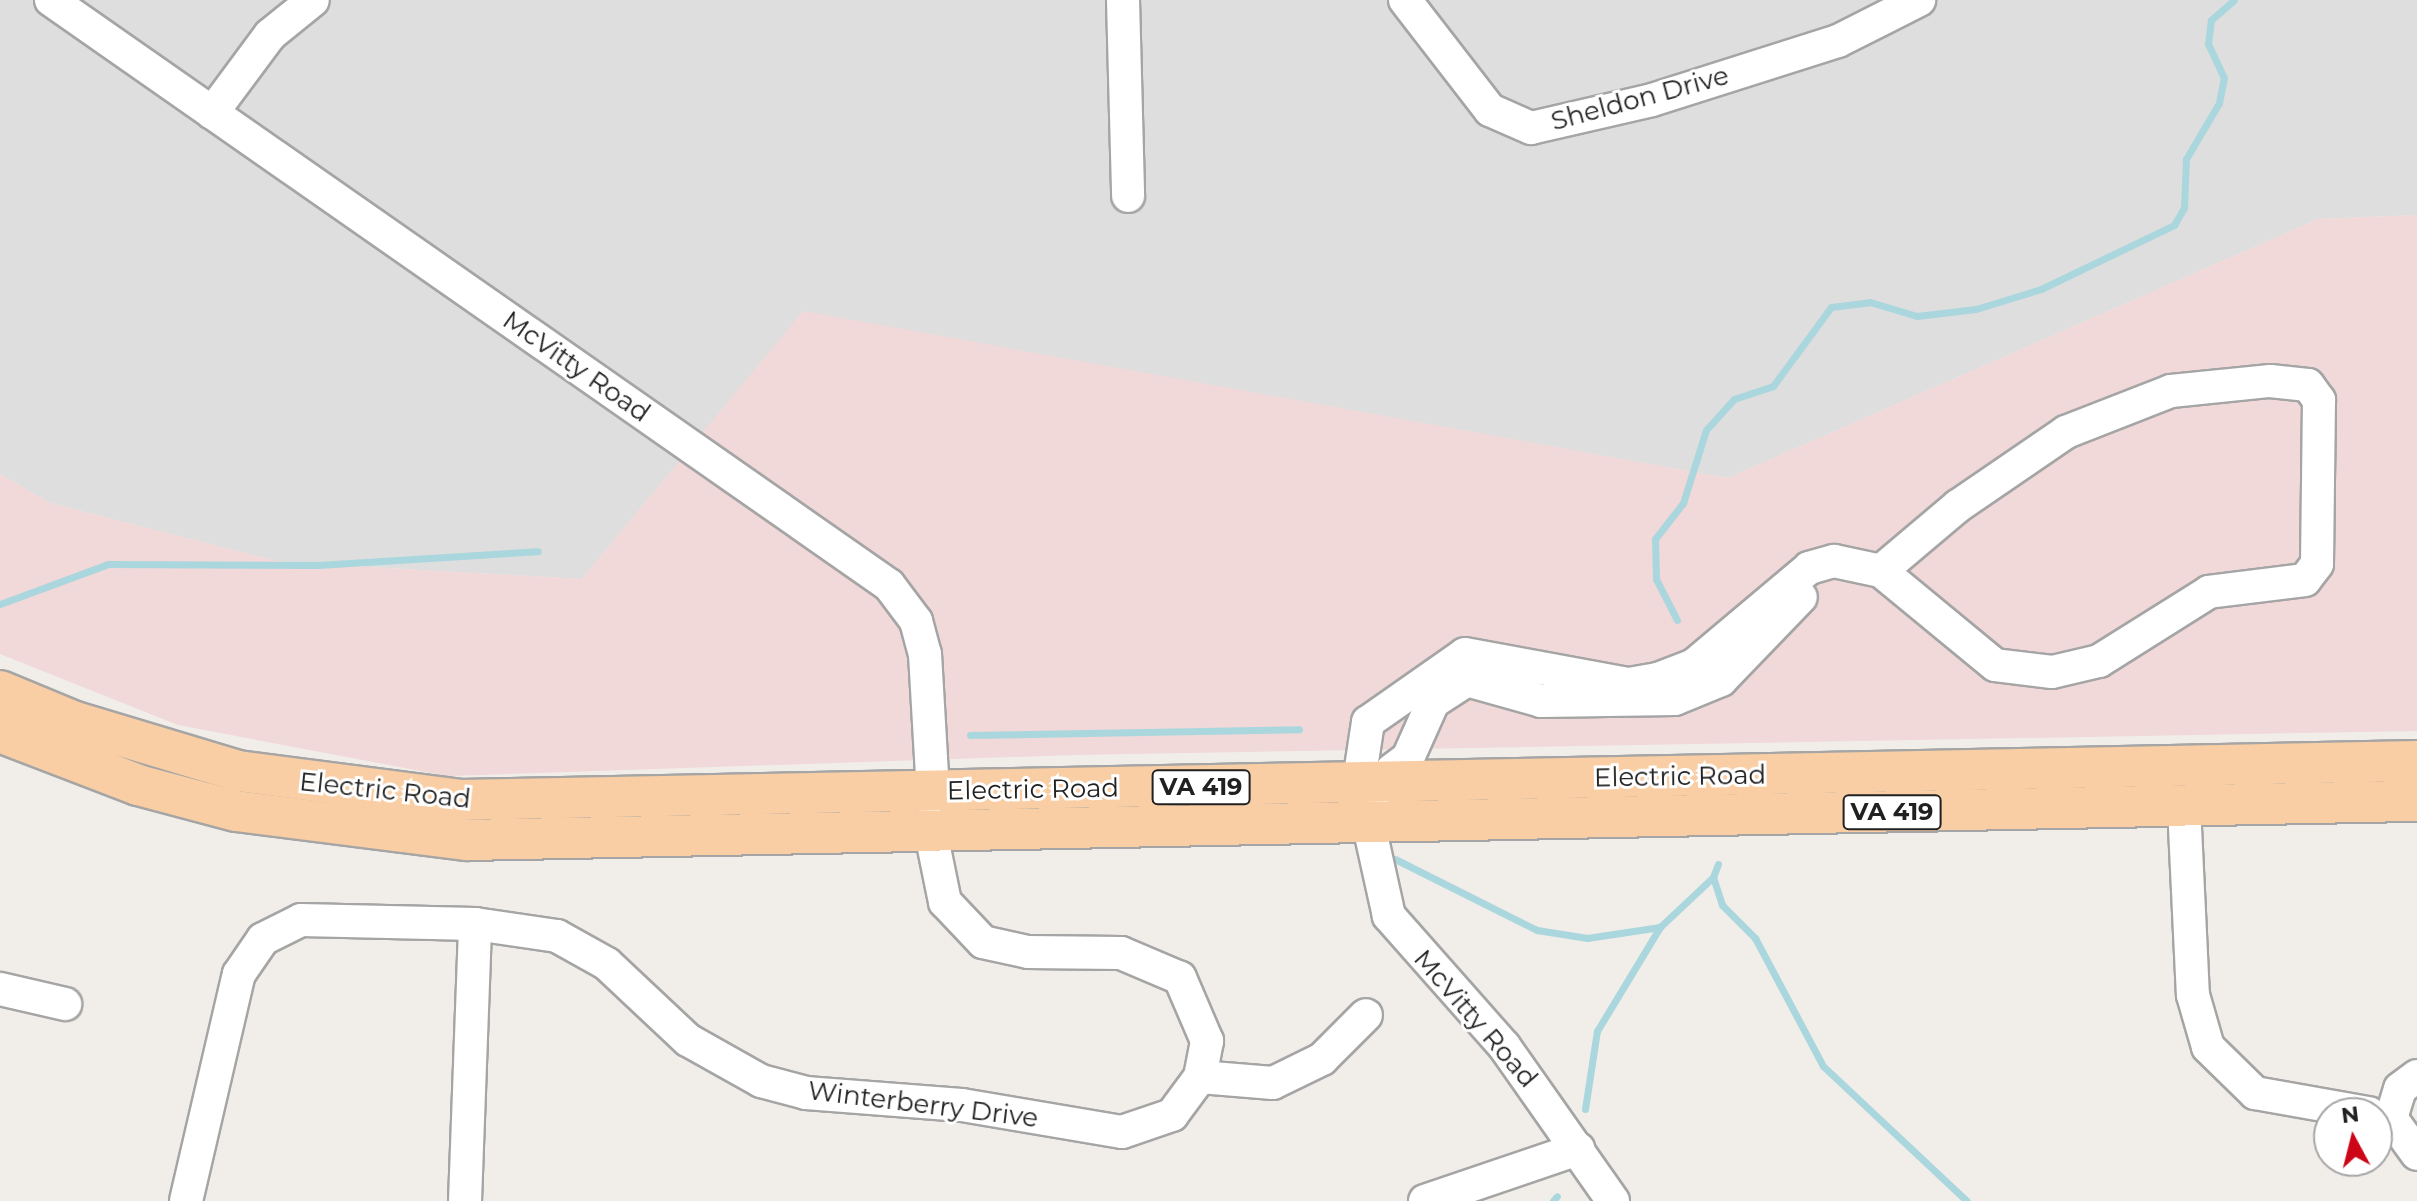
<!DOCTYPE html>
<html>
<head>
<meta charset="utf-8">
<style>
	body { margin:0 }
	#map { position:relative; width:2417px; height:1201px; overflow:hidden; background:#f1ede8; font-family:Montserrat,sans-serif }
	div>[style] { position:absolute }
	.residential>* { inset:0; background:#dfdede }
	.commercial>* { inset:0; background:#f1d8d9 }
	.stream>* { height:7px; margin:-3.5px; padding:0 3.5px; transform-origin:3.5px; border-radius:3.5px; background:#aad6dd }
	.roads { filter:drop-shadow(2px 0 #a5a5a5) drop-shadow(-2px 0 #a5a5a5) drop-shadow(0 2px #a5a5a5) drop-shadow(0 -2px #a5a5a5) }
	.minor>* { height:32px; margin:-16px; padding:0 16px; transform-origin:16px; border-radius:16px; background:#fff }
	.major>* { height:40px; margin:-20px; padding:0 20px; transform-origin:20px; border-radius:20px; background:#f9cea4 }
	span { translate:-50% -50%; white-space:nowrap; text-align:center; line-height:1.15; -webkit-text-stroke:6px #fff; paint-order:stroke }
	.shield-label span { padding:2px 6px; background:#fff; border:2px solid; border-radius:6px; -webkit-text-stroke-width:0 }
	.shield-label { font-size:24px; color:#212121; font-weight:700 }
	.street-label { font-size:26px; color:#212121 }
	.north { position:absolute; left:2313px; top:1097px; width:80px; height:80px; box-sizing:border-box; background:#fff; border:2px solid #a6a6a6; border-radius:50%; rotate:353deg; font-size:22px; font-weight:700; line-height:32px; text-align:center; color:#212121 }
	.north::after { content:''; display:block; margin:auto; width:28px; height:36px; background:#cc0617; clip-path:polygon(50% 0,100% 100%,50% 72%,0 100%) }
</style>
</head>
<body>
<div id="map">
	<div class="residential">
		<i style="clip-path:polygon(0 0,2417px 0,2417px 215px,2318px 219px,1728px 478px,803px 312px,582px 579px,280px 562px,50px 503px,0 474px)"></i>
	</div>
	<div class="commercial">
		<i style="clip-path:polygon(2417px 215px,2417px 731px,1073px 755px,447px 776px,178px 725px,0 654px,0 474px,50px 503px,280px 562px,582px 579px,803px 311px,1728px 478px,2318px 219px)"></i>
	</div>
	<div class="stream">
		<i style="left:0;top:604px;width:115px;rotate:-20.3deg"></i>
		<i style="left:108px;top:564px;width:210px;rotate:0.3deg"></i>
		<i style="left:318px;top:565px;width:220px;rotate:-3.6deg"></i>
		<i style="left:1677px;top:620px;width:46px;rotate:-117.1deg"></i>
		<i style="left:1656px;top:579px;width:40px;rotate:-91.4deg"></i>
		<i style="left:1655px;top:539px;width:46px;rotate:-52.1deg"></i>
		<i style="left:1683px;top:503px;width:77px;rotate:-72.5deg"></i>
		<i style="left:1706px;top:430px;width:42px;rotate:-47.9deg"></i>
		<i style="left:1734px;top:399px;width:41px;rotate:-18.4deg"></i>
		<i style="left:1773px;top:386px;width:98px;rotate:-53.7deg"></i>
		<i style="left:1831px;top:307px;width:39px;rotate:-7deg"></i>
		<i style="left:1870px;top:302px;width:49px;rotate:16.6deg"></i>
		<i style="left:1917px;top:316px;width:59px;rotate:-6.8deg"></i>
		<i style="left:1976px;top:309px;width:68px;rotate:-17.1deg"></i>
		<i style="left:2041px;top:289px;width:148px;rotate:-25.7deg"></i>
		<i style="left:2174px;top:225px;width:20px;rotate:-60deg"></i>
		<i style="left:2184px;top:208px;width:49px;rotate:-87.7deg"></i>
		<i style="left:2186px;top:159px;width:65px;rotate:-59.5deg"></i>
		<i style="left:2219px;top:103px;width:25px;rotate:-79deg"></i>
		<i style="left:2224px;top:78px;width:38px;rotate:-115deg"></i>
		<i style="left:2208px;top:44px;width:24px;rotate:-83deg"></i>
		<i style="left:2211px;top:20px;width:30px;rotate:-41deg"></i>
		<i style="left:970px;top:735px;width:329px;rotate:-1deg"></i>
		<i style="left:1395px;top:859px;width:159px;rotate:26.6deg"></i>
		<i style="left:1537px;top:930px;width:51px;rotate:9.1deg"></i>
		<i style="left:1587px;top:938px;width:74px;rotate:-8.6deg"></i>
		<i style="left:1718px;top:864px;width:14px;rotate:111deg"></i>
		<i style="left:1713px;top:877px;width:29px;rotate:72deg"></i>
		<i style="left:1722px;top:905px;width:47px;rotate:45deg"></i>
		<i style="left:1755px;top:938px;width:145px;rotate:62deg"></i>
		<i style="left:1823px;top:1066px;width:197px;rotate:43.2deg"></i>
		<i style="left:1585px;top:1109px;width:79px;rotate:-81.3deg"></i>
		<i style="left:1597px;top:1031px;width:122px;rotate:-58.8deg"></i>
		<i style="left:1660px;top:927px;width:73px;rotate:-43.3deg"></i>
		<i style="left:1553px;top:1201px;width:6px;rotate:-51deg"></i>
	</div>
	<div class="roads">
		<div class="minor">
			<i style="left:51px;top:0;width:1022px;rotate:34.92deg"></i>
			<i style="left:889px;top:585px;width:45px;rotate:53.1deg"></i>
			<i style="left:916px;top:621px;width:34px;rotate:75deg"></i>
			<i style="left:925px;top:654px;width:158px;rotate:86.7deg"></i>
			<i style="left:1123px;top:0;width:196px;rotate:88.5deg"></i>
			<i style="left:1405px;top:0;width:139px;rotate:52.3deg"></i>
			<i style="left:1490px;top:110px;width:45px;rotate:23.7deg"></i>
			<i style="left:1531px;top:128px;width:124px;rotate:-13deg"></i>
			<i style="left:1652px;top:100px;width:195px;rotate:-17.6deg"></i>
			<i style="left:1838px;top:41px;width:91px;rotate:-26.8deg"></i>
			<i style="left:212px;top:113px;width:97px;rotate:-53.4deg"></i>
			<i style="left:270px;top:35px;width:55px;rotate:-39.1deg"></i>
			<i style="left:2270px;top:381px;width:38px;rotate:6deg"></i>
			<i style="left:2308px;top:385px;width:19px;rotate:54deg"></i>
			<i style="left:2319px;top:400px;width:164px;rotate:90.7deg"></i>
			<i style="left:2317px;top:564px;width:20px;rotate:127deg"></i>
			<i style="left:2305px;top:580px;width:97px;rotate:172.9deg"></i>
			<i style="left:2209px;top:592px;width:130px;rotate:147.9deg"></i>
			<i style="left:2099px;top:661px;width:48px;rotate:166.8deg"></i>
			<i style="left:2052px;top:672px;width:57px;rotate:-173deg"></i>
			<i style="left:1995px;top:665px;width:148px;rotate:-140.5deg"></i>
			<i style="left:1881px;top:571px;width:101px;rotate:-40.2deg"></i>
			<i style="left:1958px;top:506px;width:131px;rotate:-34.4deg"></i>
			<i style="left:2066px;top:432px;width:113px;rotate:-21.3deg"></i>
			<i style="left:2171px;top:391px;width:100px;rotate:-5.8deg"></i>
			<i style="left:1381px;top:795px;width:27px;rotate:-66deg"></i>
			<i style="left:1392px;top:770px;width:20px;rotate:-37deg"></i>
			<i style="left:1408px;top:758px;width:61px;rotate:-65.9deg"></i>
			<i style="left:1433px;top:702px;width:40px;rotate:-32.9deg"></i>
			<i style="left:1467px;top:680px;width:77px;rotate:15.8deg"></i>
			<i style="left:1541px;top:701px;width:134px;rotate:-0.9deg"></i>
			<i style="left:1675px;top:699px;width:50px;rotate:-22.4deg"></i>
			<i style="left:1721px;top:680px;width:115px;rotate:-46.1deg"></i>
			<i style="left:2184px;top:806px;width:189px;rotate:87.3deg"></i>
			<i style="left:2193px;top:995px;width:54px;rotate:73.9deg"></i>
			<i style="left:2208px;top:1047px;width:66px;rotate:44.4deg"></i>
			<i style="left:2255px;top:1093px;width:116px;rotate:10deg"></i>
			<i style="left:0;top:989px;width:67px;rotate:13deg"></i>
			<i style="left:2417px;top:1076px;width:21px;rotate:143deg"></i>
			<i style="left:2400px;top:1089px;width:30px;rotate:107deg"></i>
			<i style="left:2391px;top:1118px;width:44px;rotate:54.2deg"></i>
			<i style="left:1200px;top:1077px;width:73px;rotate:4.7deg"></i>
			<i style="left:1273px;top:1083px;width:55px;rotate:-26.1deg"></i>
			<i style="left:1322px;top:1059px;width:62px;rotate:-45deg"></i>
			<i style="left:186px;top:1201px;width:233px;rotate:-76.9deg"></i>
			<i style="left:239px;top:974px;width:42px;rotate:-55.6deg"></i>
			<i style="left:263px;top:939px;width:42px;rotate:-26.6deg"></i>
			<i style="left:301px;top:920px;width:174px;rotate:1.3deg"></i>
			<i style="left:475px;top:924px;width:83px;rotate:8.3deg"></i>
			<i style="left:557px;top:936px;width:57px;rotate:29.2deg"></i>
			<i style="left:607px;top:964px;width:111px;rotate:43.2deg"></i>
			<i style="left:688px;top:1040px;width:84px;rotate:29.3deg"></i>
			<i style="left:761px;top:1081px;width:47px;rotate:14.9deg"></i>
			<i style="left:806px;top:1093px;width:156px;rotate:4.4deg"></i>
			<i style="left:962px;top:1105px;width:162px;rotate:9.6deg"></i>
			<i style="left:1122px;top:1132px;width:53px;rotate:-18.8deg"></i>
			<i style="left:1172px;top:1115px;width:47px;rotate:-53.6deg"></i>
			<i style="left:1200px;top:1077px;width:37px;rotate:-79deg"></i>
			<i style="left:1207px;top:1041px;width:69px;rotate:-113.2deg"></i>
			<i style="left:1180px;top:978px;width:64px;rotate:-157deg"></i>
			<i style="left:1121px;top:953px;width:93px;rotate:-179.4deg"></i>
			<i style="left:1028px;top:952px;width:46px;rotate:-167.5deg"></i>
			<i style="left:983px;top:942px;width:55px;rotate:-133.5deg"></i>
			<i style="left:945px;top:902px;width:70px;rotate:-101.5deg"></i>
			<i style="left:465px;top:1201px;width:277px;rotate:-87.9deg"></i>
			<i style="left:1425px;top:1201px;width:162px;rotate:-18.8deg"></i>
			<i style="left:1613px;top:1201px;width:189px;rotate:-125.1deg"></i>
			<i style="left:1504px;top:1046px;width:174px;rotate:-131.5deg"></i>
			<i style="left:1389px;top:916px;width:138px;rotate:-102.5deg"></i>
			<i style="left:1359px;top:781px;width:60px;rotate:-81.3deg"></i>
			<i style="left:1368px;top:722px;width:118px;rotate:-35deg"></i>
			<i style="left:1465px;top:654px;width:167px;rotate:10.4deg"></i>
			<i style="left:1629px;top:684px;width:29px;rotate:-10deg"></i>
			<i style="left:1658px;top:679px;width:39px;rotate:-21deg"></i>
			<i style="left:1694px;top:665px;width:150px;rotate:-40.1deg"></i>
			<i style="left:1809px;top:568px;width:26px;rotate:-16deg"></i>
			<i style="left:1834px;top:561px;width:48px;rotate:12deg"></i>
		</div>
		<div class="major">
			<i style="left:0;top:691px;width:81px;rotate:22.5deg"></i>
			<i style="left:75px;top:722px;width:170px;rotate:16.7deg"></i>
			<i style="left:238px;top:771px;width:224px;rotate:7.4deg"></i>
			<i style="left:460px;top:800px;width:1957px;rotate:-1.14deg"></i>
			<i style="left:0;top:732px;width:148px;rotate:21deg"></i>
			<i style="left:138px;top:785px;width:101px;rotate:14.9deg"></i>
			<i style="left:236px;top:811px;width:233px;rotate:7.2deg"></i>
			<i style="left:467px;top:840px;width:1950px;rotate:-1.15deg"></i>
		</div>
	</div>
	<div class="shield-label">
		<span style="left:1201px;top:787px">VA 419</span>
		<span style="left:1892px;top:812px">VA 419</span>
	</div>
	<div class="street-label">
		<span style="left:1640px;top:99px;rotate:-15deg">Sheldon Drive</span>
		<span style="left:576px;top:367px;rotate:35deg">McVitty Road</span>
		<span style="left:1680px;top:777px;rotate:-1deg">Electric Road</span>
		<span style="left:1033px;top:790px;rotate:-1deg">Electric Road</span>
		<span style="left:385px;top:791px;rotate:6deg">Electric Road</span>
		<span style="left:1475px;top:1019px;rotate:49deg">McVitty Road</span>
		<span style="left:923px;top:1105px;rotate:7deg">Winterberry Drive</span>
	</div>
	<div class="north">N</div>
</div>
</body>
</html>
